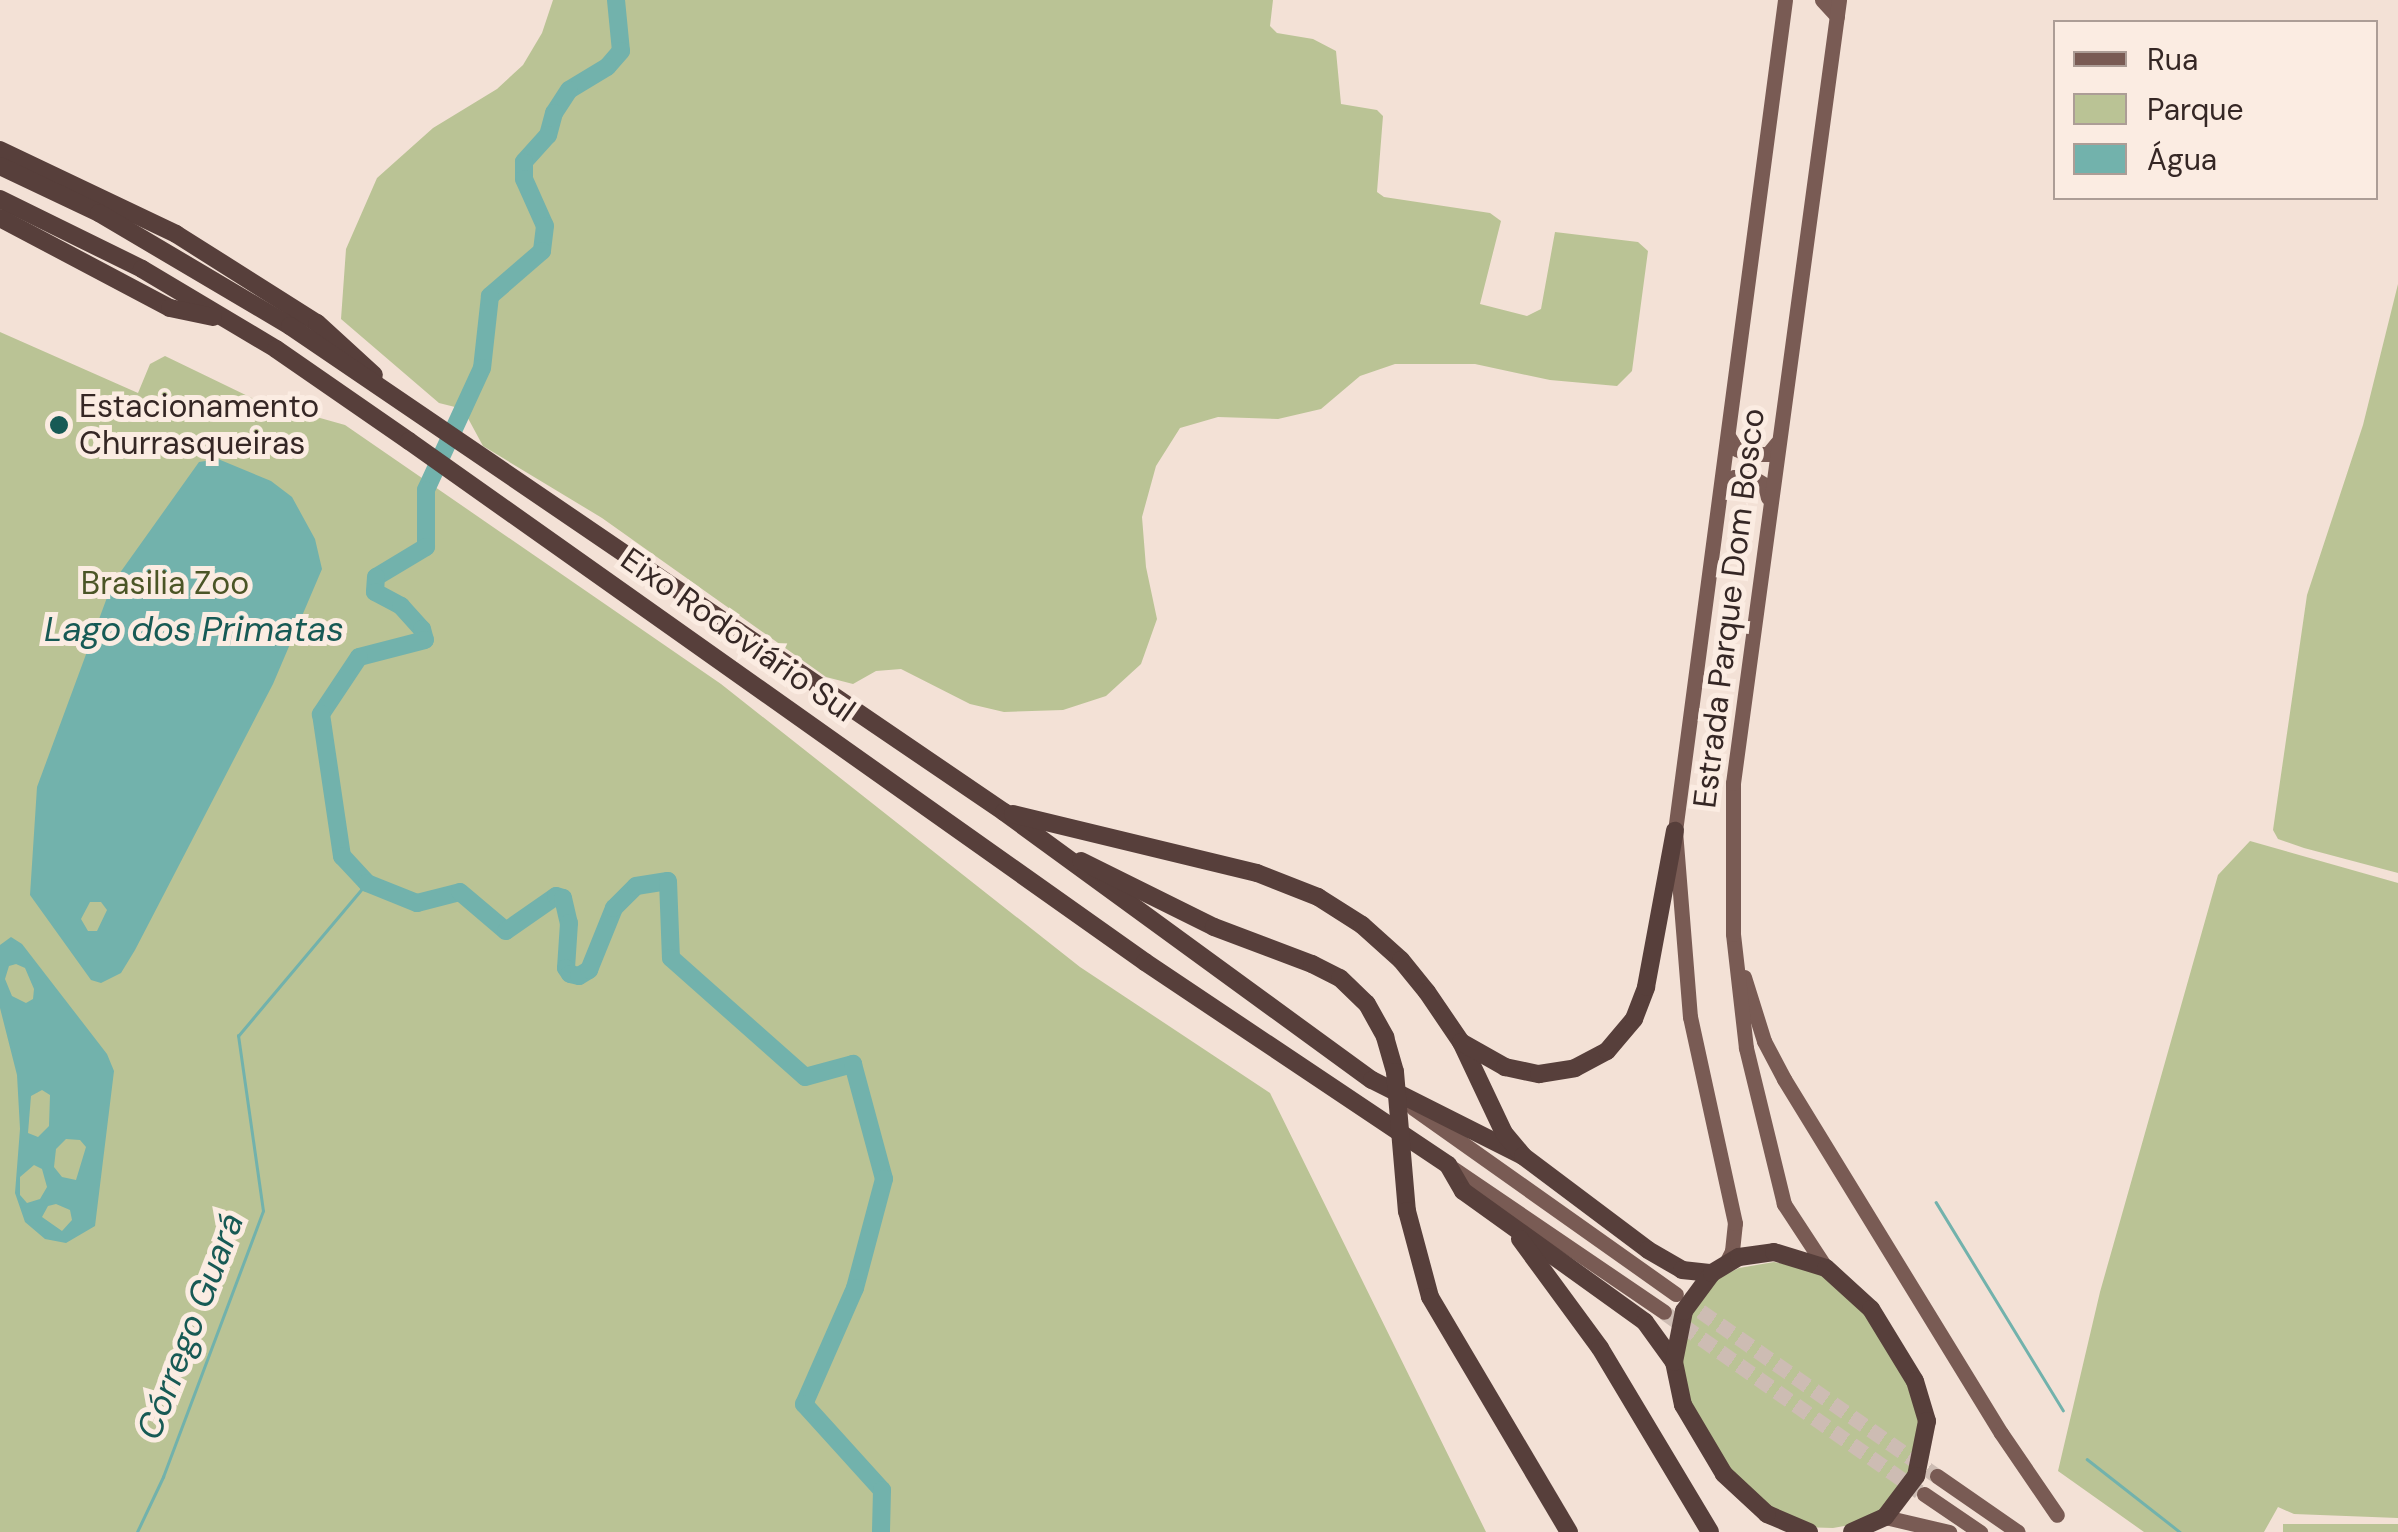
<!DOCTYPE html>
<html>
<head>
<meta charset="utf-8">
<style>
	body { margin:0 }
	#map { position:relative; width:2398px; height:1532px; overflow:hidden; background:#f3e1d6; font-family:"DM Sans",sans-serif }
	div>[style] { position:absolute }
	.green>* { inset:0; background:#bac395; transform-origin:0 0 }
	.water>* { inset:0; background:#72b2ac }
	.stream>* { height:2.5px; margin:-1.25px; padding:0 1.25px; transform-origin:1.25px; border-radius:1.25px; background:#72b2ac }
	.river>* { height:18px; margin:-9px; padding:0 9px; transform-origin:9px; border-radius:9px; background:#72b2ac }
	.major-tunnel>* { height:15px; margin-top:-7.5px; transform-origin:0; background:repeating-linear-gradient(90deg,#cdbcb3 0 15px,transparent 0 23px) }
	.major>* { height:15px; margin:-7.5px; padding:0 7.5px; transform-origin:7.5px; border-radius:7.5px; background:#795b54 }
	.highway>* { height:18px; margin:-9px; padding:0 9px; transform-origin:9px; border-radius:9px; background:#573f3b }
	.dots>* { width:28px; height:28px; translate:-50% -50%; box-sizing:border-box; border:5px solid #fbece2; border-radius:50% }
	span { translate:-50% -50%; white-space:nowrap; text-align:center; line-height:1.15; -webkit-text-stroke:10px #fbece2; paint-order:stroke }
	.poi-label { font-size:32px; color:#352725 }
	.left { translate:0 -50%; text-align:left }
	.park-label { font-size:32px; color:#4b5526 }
	.street-label { font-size:32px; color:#352725 }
	.water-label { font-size:35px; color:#175a55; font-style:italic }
	.legend { position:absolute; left:2053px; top:20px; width:325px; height:180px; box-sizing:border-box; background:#fbece2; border:2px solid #ac9d96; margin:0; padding:12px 18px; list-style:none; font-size:30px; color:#352725 }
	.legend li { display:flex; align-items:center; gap:20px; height:50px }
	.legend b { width:50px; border:2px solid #ac9d96 }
</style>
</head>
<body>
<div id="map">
	<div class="green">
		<i style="clip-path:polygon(553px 0,1273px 0,1270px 26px,1277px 33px,1313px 39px,1336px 51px,1341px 104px,1377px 110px,1383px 116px,1377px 192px,1384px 197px,1490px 213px,1501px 221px,1480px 304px,1527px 316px,1541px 309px,1555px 232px,1638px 242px,1648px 251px,1632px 371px,1617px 386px,1550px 380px,1475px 364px,1395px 364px,1360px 376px,1321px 409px,1278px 419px,1218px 417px,1180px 428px,1156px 466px,1142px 517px,1146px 567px,1157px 619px,1141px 664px,1106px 696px,1063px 710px,1004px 712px,970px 704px,901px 669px,876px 671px,853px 684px,826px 677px,602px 518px,483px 446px,463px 409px,439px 403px,341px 319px,346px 249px,377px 178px,433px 128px,497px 89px,523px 65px,542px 33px)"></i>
		<i style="clip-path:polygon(2398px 284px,2398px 873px,2304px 848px,2278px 839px,2273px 830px,2307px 595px,2363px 425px)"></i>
		<i style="clip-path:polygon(0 332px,138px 393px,150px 364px,165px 356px,256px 400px,345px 425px,721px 684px,1080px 967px,1270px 1093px,1486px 1532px,0 1532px)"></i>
		<i style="clip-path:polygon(2250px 841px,2398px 883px,2398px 1518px,2294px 1514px,2278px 1507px,2264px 1532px,2144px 1532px,2058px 1471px,2100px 1292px,2218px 875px)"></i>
		<i style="clip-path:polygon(1774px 1262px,1826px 1273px,1868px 1314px,1898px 1357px,1924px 1432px,1912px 1473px,1888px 1507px,1867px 1522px,1833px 1528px,1801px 1527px,1747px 1494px,1687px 1403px,1679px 1369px,1688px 1313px,1716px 1279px,1739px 1268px)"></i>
		<i style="left:2283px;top:1524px;width:115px;height:11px"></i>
	</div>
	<div class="water">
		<i style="clip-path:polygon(evenodd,218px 459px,271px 481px,292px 497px,315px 539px,322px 569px,273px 684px,135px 950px,121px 973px,101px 983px,91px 980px,30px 895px,37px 787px,112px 584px,199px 462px,218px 459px,90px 902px,101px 902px,107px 910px,97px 931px,88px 931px,81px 919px,90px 902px)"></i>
		<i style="clip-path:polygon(evenodd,11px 937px,22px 944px,107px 1054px,114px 1071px,95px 1226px,66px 1243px,45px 1239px,25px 1222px,15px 1193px,20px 1129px,17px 1075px,0 1008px,0 945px,11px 937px,16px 964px,25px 968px,34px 989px,33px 999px,26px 1003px,12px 996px,5px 979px,9px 966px,16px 964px,11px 937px,42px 1090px,50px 1095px,49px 1126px,38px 1137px,28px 1133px,31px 1096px,42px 1090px,11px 937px,66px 1139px,80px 1140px,86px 1147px,76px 1180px,62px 1177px,54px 1167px,56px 1149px,66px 1139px,11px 937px,34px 1165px,42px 1169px,47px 1187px,40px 1199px,27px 1203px,20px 1195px,20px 1177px,34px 1165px,11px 937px,56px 1204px,70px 1210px,72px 1220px,62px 1231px,42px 1217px,48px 1206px,56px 1204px)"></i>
	</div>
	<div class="stream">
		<i style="left:1936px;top:1202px;width:244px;rotate:58.6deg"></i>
		<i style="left:2087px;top:1459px;width:118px;rotate:38.1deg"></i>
		<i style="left:137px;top:1532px;width:61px;rotate:-64.7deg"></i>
		<i style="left:163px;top:1477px;width:284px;rotate:-69.4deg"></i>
		<i style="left:263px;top:1211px;width:177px;rotate:-98.1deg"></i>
		<i style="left:238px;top:1036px;width:200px;rotate:-49.9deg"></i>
	</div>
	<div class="river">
		<i style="left:616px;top:0;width:51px;rotate:84.4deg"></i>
		<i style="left:621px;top:51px;width:21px;rotate:131deg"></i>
		<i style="left:607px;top:67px;width:44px;rotate:148.8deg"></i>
		<i style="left:569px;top:90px;width:27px;rotate:123deg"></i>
		<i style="left:554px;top:113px;width:23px;rotate:105deg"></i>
		<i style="left:548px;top:135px;width:36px;rotate:132deg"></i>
		<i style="left:524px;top:162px;width:17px;rotate:90deg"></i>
		<i style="left:524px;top:179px;width:51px;rotate:65.9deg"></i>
		<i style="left:545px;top:226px;width:25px;rotate:97deg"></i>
		<i style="left:542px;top:251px;width:69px;rotate:139.1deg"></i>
		<i style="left:490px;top:296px;width:72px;rotate:96.3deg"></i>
		<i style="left:482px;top:368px;width:134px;rotate:114.7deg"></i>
		<i style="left:426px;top:490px;width:57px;rotate:90deg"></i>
		<i style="left:426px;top:547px;width:58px;rotate:149deg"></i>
		<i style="left:376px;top:577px;width:15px;rotate:94deg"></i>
		<i style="left:375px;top:592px;width:30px;rotate:28deg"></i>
		<i style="left:401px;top:606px;width:31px;rotate:48deg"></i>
		<i style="left:422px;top:629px;width:11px;rotate:75deg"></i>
		<i style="left:425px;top:640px;width:68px;rotate:165.6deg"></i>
		<i style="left:359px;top:657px;width:69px;rotate:123.7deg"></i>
		<i style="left:321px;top:714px;width:144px;rotate:81.6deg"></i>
		<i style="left:342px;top:856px;width:37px;rotate:47deg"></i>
		<i style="left:367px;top:883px;width:54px;rotate:21.8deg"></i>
		<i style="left:417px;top:903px;width:44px;rotate:-14.3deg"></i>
		<i style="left:460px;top:892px;width:60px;rotate:40.3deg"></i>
		<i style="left:506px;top:931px;width:61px;rotate:-35deg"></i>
		<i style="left:556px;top:896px;width:7px;rotate:16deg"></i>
		<i style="left:563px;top:898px;width:26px;rotate:77deg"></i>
		<i style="left:569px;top:923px;width:45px;rotate:93.8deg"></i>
		<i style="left:566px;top:968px;width:7px;rotate:56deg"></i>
		<i style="left:570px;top:974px;width:9px;rotate:13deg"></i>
		<i style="left:579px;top:976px;width:12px;rotate:-31deg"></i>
		<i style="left:589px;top:970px;width:67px;rotate:-68deg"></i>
		<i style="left:614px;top:908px;width:31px;rotate:-45deg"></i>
		<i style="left:636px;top:886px;width:32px;rotate:-9deg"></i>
		<i style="left:668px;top:881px;width:77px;rotate:87.8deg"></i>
		<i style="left:671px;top:958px;width:179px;rotate:41.6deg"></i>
		<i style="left:805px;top:1077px;width:50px;rotate:-15.2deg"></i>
		<i style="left:853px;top:1064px;width:119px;rotate:74.9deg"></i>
		<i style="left:884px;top:1179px;width:113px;rotate:104.9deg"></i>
		<i style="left:855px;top:1288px;width:127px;rotate:113.7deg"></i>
		<i style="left:804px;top:1404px;width:116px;rotate:47.8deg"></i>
		<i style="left:882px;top:1490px;width:42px;rotate:91.4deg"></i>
	</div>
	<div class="major-tunnel">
		<i style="left:1682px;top:1298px;width:311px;rotate:34.9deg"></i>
		<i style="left:1664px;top:1312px;width:312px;rotate:35.1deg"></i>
	</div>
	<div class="major">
		<i style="left:1822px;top:0;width:22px;rotate:47deg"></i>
		<i style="left:1728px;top:436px;width:15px;rotate:58deg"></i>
		<i style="left:1736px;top:449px;width:12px;rotate:24deg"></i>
		<i style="left:1747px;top:454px;width:21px"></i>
		<i style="left:1768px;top:454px;width:14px;rotate:-51deg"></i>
		<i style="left:1722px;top:486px;width:15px;rotate:-37deg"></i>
		<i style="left:1734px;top:477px;width:21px;rotate:5deg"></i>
		<i style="left:1755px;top:479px;width:12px;rotate:31deg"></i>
		<i style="left:1765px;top:485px;width:13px;rotate:77deg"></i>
		<i style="left:1744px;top:977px;width:67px;rotate:72.6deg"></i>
		<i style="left:1764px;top:1041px;width:43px;rotate:62.2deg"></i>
		<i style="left:1784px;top:1079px;width:415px;rotate:58.5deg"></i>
		<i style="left:2001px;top:1433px;width:99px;rotate:55.7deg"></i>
		<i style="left:1413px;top:1108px;width:322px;rotate:35.3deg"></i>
		<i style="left:1448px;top:1165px;width:261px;rotate:34.2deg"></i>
		<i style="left:1725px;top:1265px;width:16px;rotate:-63deg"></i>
		<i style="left:1732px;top:1251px;width:28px;rotate:-84deg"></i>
		<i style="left:1735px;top:1223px;width:211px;rotate:-102.3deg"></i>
		<i style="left:1690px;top:1017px;width:187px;rotate:-94.6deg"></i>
		<i style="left:1675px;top:831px;width:838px;rotate:-82.46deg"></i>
		<i style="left:1826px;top:1268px;width:77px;rotate:-123.3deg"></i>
		<i style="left:1784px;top:1204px;width:161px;rotate:-103.7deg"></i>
		<i style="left:1746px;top:1048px;width:115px;rotate:-96.5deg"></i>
		<i style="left:1733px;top:934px;width:151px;rotate:-90deg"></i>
		<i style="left:1733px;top:783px;width:790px;rotate:-82.29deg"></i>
		<i style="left:1937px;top:1476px;width:98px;rotate:34.7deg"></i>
		<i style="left:1924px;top:1494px;width:68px;rotate:34.2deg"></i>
		<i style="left:1885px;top:1517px;width:66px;rotate:13.2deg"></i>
	</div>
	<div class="highway">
		<i style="left:0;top:150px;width:195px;rotate:25.5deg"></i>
		<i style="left:176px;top:234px;width:167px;rotate:32.3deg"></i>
		<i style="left:317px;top:323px;width:77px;rotate:42.4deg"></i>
		<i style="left:0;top:166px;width:110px;rotate:25.4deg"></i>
		<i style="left:99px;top:213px;width:222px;rotate:30.6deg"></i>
		<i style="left:290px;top:326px;width:864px;rotate:34.24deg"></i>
		<i style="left:1004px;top:812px;width:455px;rotate:36.1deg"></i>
		<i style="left:1372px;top:1080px;width:169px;rotate:26.7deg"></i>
		<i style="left:0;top:199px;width:158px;rotate:26.2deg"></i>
		<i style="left:142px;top:269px;width:156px;rotate:30.8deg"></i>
		<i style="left:276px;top:349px;width:162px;rotate:34.7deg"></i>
		<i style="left:409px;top:441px;width:902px;rotate:35.29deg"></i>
		<i style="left:1145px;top:962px;width:365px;rotate:33.8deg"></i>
		<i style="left:1448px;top:1165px;width:30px;rotate:60deg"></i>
		<i style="left:1463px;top:1191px;width:224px;rotate:35.7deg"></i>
		<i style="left:1645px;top:1322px;width:49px;rotate:54.1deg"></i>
		<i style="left:0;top:218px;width:192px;rotate:27.9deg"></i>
		<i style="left:170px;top:308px;width:44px;rotate:11.8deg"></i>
		<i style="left:1013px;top:814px;width:251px;rotate:13.6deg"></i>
		<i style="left:1257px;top:873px;width:66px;rotate:21.5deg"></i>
		<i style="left:1318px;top:897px;width:52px;rotate:32.5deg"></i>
		<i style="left:1362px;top:925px;width:52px;rotate:41.9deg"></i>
		<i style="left:1401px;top:960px;width:41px;rotate:50.9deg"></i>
		<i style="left:1427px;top:992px;width:60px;rotate:55.8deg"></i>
		<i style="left:1461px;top:1042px;width:101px;rotate:64.7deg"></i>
		<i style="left:1504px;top:1133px;width:30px;rotate:50deg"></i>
		<i style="left:1523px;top:1156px;width:156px;rotate:36.9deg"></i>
		<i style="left:1648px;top:1250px;width:39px;rotate:30deg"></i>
		<i style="left:1682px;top:1270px;width:30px;rotate:6deg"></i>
		<i style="left:1081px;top:861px;width:148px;rotate:26.4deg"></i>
		<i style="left:1214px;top:927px;width:105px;rotate:20.7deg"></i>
		<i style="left:1312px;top:964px;width:31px;rotate:27deg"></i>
		<i style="left:1340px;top:978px;width:37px;rotate:44deg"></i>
		<i style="left:1367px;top:1004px;width:38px;rotate:61deg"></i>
		<i style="left:1385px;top:1037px;width:36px;rotate:74deg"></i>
		<i style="left:1395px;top:1072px;width:140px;rotate:85.1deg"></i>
		<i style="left:1407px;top:1211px;width:89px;rotate:75deg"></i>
		<i style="left:1430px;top:1297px;width:273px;rotate:59.4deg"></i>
		<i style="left:1461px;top:1042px;width:51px;rotate:29.6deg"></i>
		<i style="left:1505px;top:1067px;width:35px;rotate:12deg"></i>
		<i style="left:1539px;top:1074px;width:36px;rotate:-9deg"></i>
		<i style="left:1575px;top:1068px;width:36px;rotate:-28deg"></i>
		<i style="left:1607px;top:1051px;width:42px;rotate:-49.8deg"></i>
		<i style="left:1634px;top:1019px;width:34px;rotate:-69deg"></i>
		<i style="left:1646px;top:987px;width:159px;rotate:-79.5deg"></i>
		<i style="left:1520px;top:1239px;width:135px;rotate:53.7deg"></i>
		<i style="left:1600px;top:1348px;width:214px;rotate:59.1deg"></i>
		<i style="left:1809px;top:1532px;width:46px;rotate:-156.8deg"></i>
		<i style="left:1767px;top:1514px;width:59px;rotate:-137.1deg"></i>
		<i style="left:1724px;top:1474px;width:80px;rotate:-120.7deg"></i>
		<i style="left:1683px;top:1405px;width:44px;rotate:-101.8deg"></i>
		<i style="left:1674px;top:1362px;width:52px;rotate:-78.9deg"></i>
		<i style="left:1684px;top:1311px;width:47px;rotate:-53.6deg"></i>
		<i style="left:1712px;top:1273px;width:31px;rotate:-31deg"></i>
		<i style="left:1739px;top:1257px;width:35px;rotate:-8deg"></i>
		<i style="left:1774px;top:1252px;width:54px;rotate:17.1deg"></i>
		<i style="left:1826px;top:1268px;width:61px;rotate:42.3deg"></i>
		<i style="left:1871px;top:1309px;width:84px;rotate:58.6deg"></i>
		<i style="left:1915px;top:1381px;width:42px;rotate:73.3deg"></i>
		<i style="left:1927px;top:1421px;width:56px;rotate:101.3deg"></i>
		<i style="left:1916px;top:1476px;width:51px;rotate:127.1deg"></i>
		<i style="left:1885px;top:1517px;width:36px;rotate:156deg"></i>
	</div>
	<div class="dots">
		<i style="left:59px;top:425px;background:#175a55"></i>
	</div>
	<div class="poi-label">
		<span class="left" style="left:79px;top:425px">Estacionamento<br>Churrasqueiras</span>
	</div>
	<div class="park-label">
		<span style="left:165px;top:583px">Brasilia Zoo</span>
	</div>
	<div class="street-label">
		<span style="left:1729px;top:608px;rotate:-83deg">Estrada Parque Dom Bosco</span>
		<span style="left:738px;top:635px;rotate:35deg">Eixo Rodoviário Sul</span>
	</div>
	<div class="water-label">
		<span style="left:194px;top:629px">Lago dos Primatas</span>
		<span style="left:190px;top:1326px;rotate:-69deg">Córrego Guará</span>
	</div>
	<ul class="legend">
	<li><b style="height:12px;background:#795b54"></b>Rua</li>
	<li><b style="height:28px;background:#bac395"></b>Parque</li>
	<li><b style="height:28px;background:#72b2ac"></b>Água</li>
	</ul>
</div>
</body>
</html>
